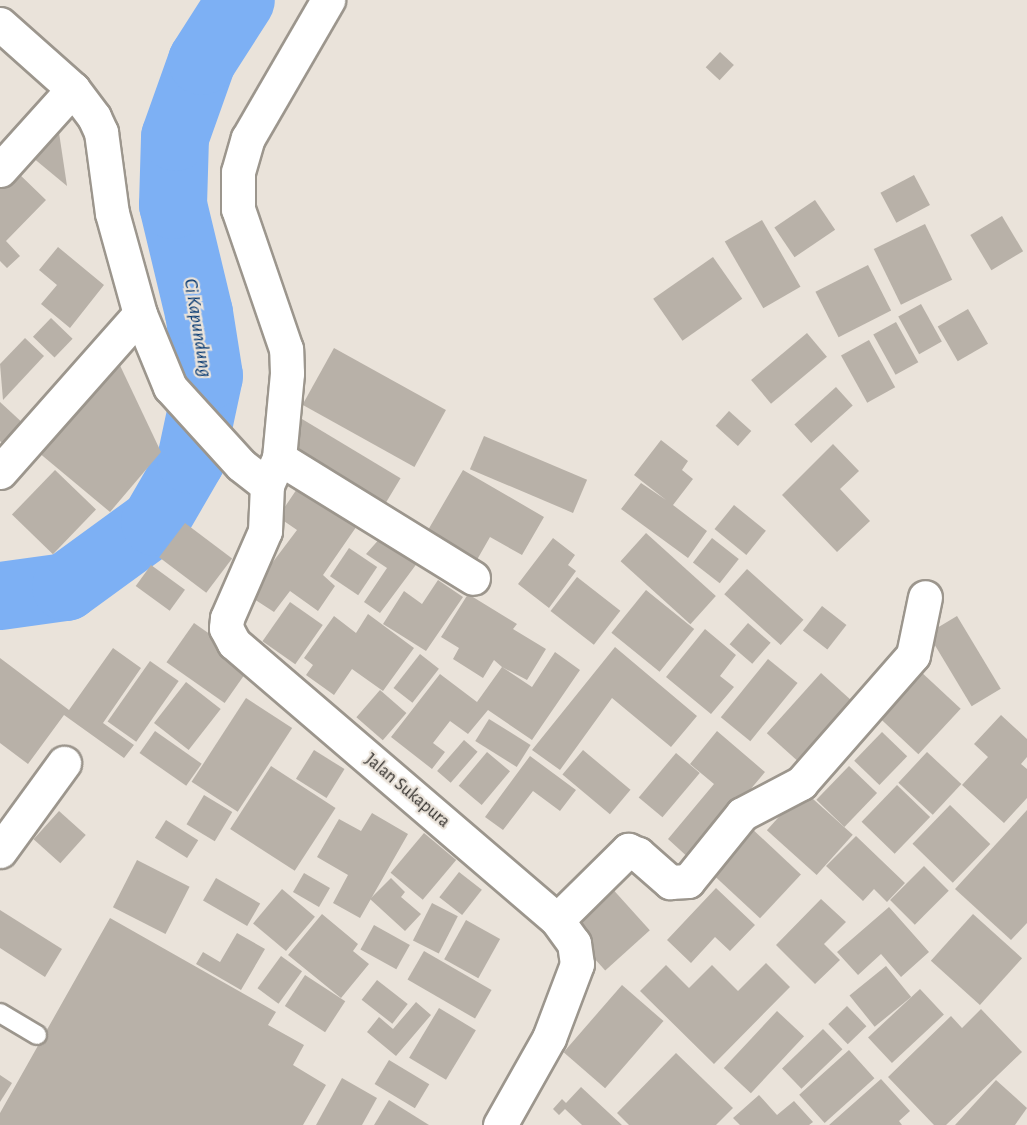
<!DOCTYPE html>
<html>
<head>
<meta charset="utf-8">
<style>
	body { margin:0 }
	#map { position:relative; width:1027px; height:1125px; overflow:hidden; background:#eae3da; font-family:"Alegreya Sans",sans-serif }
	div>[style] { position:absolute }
	.river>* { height:68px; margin:-34px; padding:0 34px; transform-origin:34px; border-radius:34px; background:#7db0f4 }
	.building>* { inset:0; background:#b8b1a8; transform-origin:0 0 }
	.roads { filter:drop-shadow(2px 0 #9c968d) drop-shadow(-2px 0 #9c968d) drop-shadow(0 2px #9c968d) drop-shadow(0 -2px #9c968d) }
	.lane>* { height:18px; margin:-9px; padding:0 9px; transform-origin:9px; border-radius:9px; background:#fff }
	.street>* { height:33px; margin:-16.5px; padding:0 16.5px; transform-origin:16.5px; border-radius:16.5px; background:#fff }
	.secondary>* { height:33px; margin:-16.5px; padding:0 16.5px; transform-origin:16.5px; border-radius:16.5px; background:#fff }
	span { translate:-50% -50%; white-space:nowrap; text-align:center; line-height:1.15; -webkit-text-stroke:4.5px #eae3da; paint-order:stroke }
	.street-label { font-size:18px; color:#2f2c29 }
	.water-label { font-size:20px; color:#00346e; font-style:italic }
</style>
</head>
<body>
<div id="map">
	<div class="river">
		<i style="left:0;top:596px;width:67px;rotate:-7.8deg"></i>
		<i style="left:66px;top:587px;width:110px;rotate:-36.1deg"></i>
		<i style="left:155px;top:522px;width:72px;rotate:-59.9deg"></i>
		<i style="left:191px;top:460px;width:86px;rotate:-77.9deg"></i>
		<i style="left:209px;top:376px;width:64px;rotate:-99deg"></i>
		<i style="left:199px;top:313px;width:111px;rotate:-103.5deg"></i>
		<i style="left:173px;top:205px;width:68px;rotate:-88.3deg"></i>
		<i style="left:175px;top:137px;width:81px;rotate:-70.4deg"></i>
		<i style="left:202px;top:61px;width:72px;rotate:-57.4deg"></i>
	</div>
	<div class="building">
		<i style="left:720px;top:52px;width:19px;height:21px;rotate:43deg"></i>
		<i style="clip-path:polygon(58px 126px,67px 186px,32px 157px)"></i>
		<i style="clip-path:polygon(16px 171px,46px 200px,6px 241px,20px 256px,7px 268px,0 261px,0 187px)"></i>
		<i style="left:914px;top:175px;width:34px;height:38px;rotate:62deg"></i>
		<i style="left:815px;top:200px;width:36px;height:49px;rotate:56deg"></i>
		<i style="left:1002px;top:216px;width:41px;height:37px;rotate:59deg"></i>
		<i style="left:762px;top:220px;width:77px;height:43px;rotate:60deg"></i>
		<i style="left:925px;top:224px;width:62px;height:57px;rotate:64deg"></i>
		<i style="clip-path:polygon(58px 247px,104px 285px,70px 328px,41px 304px,57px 285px,39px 270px)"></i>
		<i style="left:713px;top:257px;width:51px;height:73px;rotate:55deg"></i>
		<i style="left:868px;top:265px;width:51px;height:59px;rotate:63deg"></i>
		<i style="left:921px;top:304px;width:43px;height:26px;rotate:61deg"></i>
		<i style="left:968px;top:309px;width:40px;height:35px;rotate:60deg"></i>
		<i style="left:51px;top:318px;width:30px;height:26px;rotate:44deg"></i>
		<i style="left:896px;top:322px;width:46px;height:26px;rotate:61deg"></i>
		<i style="left:807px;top:333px;width:31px;height:73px;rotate:50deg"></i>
		<i style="clip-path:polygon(25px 338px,44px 356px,3px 400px,0 364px)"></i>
		<i style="left:869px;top:340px;width:54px;height:32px;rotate:61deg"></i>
		<i style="left:334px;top:348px;width:128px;height:65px;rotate:29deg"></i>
		<i style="clip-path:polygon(116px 357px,161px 452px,110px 512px,38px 452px)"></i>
		<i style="left:836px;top:387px;width:25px;height:56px;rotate:48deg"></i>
		<i style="clip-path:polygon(0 402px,26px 426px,7px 448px,0 441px)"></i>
		<i style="left:729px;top:411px;width:30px;height:20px;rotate:42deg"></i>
		<i style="left:302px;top:419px;width:115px;height:35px;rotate:31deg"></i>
		<i style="left:484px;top:436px;width:112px;height:36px;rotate:23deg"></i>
		<i style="clip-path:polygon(661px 440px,688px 461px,682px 470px,693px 479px,673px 505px,707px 531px,688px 558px,621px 509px,641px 483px,666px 500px,634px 475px)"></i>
		<i style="clip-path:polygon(833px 444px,859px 471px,840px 489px,870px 521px,837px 552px,782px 495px)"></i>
		<i style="left:55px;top:470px;width:57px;height:62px;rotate:44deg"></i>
		<i style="clip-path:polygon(463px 470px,544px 517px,522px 555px,490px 537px,474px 565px,424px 537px)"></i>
		<i style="clip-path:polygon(303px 480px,361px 520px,323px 575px,335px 586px,318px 611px,290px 591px,274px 612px,248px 595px,297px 530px,278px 517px)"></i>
		<i style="left:734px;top:505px;width:41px;height:31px;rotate:39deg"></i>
		<i style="left:185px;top:523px;width:59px;height:43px;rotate:37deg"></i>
		<i style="left:646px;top:533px;width:94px;height:38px;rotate:42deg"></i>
		<i style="clip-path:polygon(382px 536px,418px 562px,380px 613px,364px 602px,387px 568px,366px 554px)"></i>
		<i style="clip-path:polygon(553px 538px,575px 555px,568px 565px,576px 571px,549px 608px,518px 584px)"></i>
		<i style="left:712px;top:538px;width:34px;height:31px;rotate:38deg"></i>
		<i style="left:349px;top:548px;width:34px;height:34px;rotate:34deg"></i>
		<i style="left:151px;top:565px;width:42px;height:26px;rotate:36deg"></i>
		<i style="left:747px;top:569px;width:76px;height:34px;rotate:42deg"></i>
		<i style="left:577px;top:577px;width:55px;height:43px;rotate:38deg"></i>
		<i style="clip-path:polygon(438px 580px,463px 597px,426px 651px,383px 624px,404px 591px,422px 604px)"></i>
		<i style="left:646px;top:590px;width:62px;height:55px;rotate:39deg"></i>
		<i style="clip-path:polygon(468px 594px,517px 624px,513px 629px,546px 649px,527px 680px,502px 667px,532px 687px,555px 652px,580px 670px,532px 740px,488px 710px,468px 734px,450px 721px,433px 743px,445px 752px,432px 769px,391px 737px,440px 674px,477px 702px,502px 667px,494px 660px,483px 678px,453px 659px,459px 648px,441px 637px)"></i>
		<i style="left:290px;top:602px;width:40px;height:48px;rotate:35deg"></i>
		<i style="left:822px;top:606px;width:31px;height:31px;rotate:38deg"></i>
		<i style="clip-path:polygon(368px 614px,414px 648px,383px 691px,352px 669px,334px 695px,306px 675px,313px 665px,304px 658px,334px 616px,356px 633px)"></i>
		<i style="left:957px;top:616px;width:85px;height:34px;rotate:59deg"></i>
		<i style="left:194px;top:623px;width:71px;height:48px;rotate:35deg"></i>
		<i style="left:748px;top:623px;width:30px;height:28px;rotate:41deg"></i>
		<i style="clip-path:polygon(705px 629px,736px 655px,720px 676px,734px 687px,711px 714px,666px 677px)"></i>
		<i style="clip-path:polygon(615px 647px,697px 716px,671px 747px,612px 698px,560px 770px,532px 750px)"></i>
		<i style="clip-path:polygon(113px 648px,141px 668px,103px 723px,134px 745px,124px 758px,64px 715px,28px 764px,0 743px,0 658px,69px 710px)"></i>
		<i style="left:420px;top:654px;width:24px;height:43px;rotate:38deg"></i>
		<i style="left:768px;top:659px;width:38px;height:75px;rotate:39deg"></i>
		<i style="left:150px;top:661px;width:35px;height:74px;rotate:35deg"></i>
		<i style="left:919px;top:670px;width:57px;height:62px;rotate:43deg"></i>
		<i style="left:821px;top:673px;width:54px;height:81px;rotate:42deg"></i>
		<i style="left:186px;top:682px;width:44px;height:52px;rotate:38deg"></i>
		<i style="left:380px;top:690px;width:35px;height:36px;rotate:41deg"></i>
		<i style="left:246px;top:698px;width:55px;height:100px;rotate:33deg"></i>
		<i style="clip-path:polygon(1001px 715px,1027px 739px,1027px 757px,1021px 764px,1027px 769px,1027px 798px,1004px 823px,962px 785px,988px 757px,974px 744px)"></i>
		<i style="left:489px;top:719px;width:49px;height:26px;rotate:32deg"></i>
		<i style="left:155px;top:731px;width:57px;height:27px;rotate:35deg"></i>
		<i style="clip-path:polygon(717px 731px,765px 772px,691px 860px,668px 839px,714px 784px,690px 764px)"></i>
		<i style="left:882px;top:732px;width:35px;height:40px;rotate:44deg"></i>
		<i style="left:464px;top:740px;width:18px;height:41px;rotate:41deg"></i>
		<i style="left:314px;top:750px;width:36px;height:34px;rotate:32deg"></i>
		<i style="left:583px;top:750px;width:62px;height:32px;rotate:40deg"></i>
		<i style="left:487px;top:752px;width:30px;height:44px;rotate:40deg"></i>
		<i style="left:927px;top:752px;width:47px;height:42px;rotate:43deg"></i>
		<i style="left:676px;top:753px;width:31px;height:58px;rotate:40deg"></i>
		<i style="clip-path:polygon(530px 756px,576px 790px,560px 811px,533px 791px,503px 830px,485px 817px)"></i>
		<i style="left:271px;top:766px;width:77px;height:75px;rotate:33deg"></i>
		<i style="left:849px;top:766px;width:39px;height:47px;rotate:44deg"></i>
		<i style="left:897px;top:785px;width:46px;height:51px;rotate:44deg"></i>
		<i style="left:803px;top:790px;width:67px;height:54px;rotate:42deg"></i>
		<i style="left:204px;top:795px;width:33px;height:34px;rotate:31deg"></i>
		<i style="left:950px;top:805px;width:56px;height:54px;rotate:44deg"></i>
		<i style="clip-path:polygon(1027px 810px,1027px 923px,1011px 940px,955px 889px)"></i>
		<i style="left:59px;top:811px;width:36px;height:38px;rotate:42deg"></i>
		<i style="clip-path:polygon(372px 813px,408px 834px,360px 918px,333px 903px,348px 875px,317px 857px,339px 819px,361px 831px)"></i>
		<i style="left:166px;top:820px;width:38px;height:21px;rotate:32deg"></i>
		<i style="left:749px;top:826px;width:71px;height:60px;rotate:43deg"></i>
		<i style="left:424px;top:833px;width:42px;height:52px;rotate:40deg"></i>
		<i style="clip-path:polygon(856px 836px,905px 883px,887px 902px,874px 889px,863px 901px,826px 866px)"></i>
		<i style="left:137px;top:860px;width:59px;height:53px;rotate:27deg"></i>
		<i style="left:924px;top:866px;width:35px;height:48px;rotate:45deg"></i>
		<i style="left:459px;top:872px;width:29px;height:32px;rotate:38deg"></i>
		<i style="left:304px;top:873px;width:30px;height:22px;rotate:30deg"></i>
		<i style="left:216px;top:878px;width:51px;height:26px;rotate:30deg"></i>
		<i style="clip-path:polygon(391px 878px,405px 892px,401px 897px,421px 914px,405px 931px,370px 899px)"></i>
		<i style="left:609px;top:885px;width:61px;height:60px;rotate:48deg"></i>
		<i style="clip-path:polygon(716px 888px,755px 925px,730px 951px,715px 937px,691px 963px,667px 940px)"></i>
		<i style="left:282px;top:889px;width:43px;height:45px;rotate:40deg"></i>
		<i style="clip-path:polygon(821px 899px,846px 922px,824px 944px,840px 960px,815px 984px,776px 945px)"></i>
		<i style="left:432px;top:903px;width:29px;height:42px;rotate:27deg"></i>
		<i style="clip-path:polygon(889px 907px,929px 952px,901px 977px,881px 954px,858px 975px,837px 952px)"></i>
		<i style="clip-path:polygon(0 910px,62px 949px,45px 977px,0 948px)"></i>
		<i style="clip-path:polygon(322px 914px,358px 944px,353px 951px,369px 964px,341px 998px,288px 955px)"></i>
		<i style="left:973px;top:914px;width:66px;height:63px;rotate:42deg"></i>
		<i style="clip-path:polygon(110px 918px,276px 1012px,268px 1025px,304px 1045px,293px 1065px,326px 1085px,303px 1125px,0 1125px,0 1113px)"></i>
		<i style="left:466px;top:920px;width:39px;height:45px;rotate:29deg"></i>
		<i style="left:374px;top:925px;width:41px;height:28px;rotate:29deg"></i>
		<i style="clip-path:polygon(237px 933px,265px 949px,241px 990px,196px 964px,203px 952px,220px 962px)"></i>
		<i style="left:424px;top:951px;width:78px;height:33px;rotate:30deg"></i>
		<i style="left:281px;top:956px;width:26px;height:40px;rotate:36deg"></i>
		<i style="clip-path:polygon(766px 963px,790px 987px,714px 1064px,640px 991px,666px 965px,689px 988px,712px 965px,738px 991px)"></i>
		<i style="left:886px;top:966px;width:40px;height:47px;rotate:51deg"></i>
		<i style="left:305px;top:975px;width:48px;height:37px;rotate:33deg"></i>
		<i style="left:377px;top:980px;width:39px;height:25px;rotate:38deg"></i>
		<i style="left:622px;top:985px;width:55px;height:89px;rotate:41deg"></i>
		<i style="left:920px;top:989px;width:35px;height:71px;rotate:47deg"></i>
		<i style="clip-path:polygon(416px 1002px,431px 1015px,396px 1056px,367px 1032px,379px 1017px,393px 1029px)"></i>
		<i style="left:847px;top:1006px;width:28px;height:26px;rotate:46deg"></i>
		<i style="left:439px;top:1008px;width:43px;height:58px;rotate:31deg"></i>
		<i style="clip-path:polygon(981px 1009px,1022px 1052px,946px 1125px,934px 1125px,888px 1077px,951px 1016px,962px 1028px)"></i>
		<i style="left:777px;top:1011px;width:37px;height:78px;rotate:43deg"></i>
		<i style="left:823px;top:1029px;width:28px;height:57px;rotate:46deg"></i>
		<i style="left:849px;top:1050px;width:38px;height:67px;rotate:48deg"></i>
		<i style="clip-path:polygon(676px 1053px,733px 1108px,716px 1125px,629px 1125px,617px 1113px)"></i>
		<i style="left:389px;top:1060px;width:47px;height:28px;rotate:31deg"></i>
		<i style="clip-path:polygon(0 1075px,12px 1083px,0 1102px)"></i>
		<i style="clip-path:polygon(342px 1078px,377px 1098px,362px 1125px,316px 1125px)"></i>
		<i style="clip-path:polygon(881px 1079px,910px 1111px,899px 1121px,902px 1125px,829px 1125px)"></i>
		<i style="clip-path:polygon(996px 1080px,1027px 1108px,1015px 1125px,955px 1125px)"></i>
		<i style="clip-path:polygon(581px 1087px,622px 1125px,582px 1125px,565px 1109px,559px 1115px,553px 1109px,562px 1099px,566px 1103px)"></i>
		<i style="clip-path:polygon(759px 1095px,777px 1115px,794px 1101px,813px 1122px,809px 1125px,740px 1125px,733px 1118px)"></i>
		<i style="clip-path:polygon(389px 1100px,429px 1125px,374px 1125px)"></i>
	</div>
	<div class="roads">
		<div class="lane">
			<i style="left:0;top:1013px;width:43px;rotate:30.7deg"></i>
		</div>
		<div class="street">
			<i style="left:0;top:170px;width:109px;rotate:-48deg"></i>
			<i style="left:279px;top:458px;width:228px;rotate:31.7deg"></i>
			<i style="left:0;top:472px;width:211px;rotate:-48.5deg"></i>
			<i style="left:267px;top:485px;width:30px;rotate:-66deg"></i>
			<i style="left:279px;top:458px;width:85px;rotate:-84.6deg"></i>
			<i style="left:287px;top:373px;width:24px;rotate:-92deg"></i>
			<i style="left:286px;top:349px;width:148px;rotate:-108.9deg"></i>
			<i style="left:238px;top:209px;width:37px;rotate:-90deg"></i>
			<i style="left:238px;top:172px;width:35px;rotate:-74deg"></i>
			<i style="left:248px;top:138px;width:160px;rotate:-59.9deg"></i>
			<i style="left:0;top:851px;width:109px;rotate:-54deg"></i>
			<i style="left:557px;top:920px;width:100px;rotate:-44.6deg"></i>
			<i style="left:628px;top:850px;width:11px;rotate:22deg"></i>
			<i style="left:638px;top:854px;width:43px;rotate:41.2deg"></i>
			<i style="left:670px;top:882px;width:18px;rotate:-3deg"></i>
			<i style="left:688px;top:881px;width:86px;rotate:-51.1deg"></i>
			<i style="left:742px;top:814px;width:67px;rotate:-27.7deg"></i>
			<i style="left:801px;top:783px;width:170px;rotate:-48.8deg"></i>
			<i style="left:913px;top:655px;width:59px;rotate:-78.3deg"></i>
		</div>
		<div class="secondary">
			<i style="left:0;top:24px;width:98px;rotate:41.7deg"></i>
			<i style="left:73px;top:89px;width:35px;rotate:53deg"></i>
			<i style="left:94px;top:117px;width:17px;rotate:65deg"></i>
			<i style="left:101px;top:132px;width:82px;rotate:82.3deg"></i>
			<i style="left:112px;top:213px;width:105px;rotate:74.5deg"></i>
			<i style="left:140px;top:314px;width:79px;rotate:67.7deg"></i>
			<i style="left:170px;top:387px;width:105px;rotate:47.7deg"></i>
			<i style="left:241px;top:465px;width:33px;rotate:38deg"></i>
			<i style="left:267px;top:485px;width:46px;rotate:92.5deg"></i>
			<i style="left:265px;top:531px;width:95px;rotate:113.6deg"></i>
			<i style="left:227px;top:618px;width:10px;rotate:96deg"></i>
			<i style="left:226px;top:628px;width:17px;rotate:62deg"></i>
			<i style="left:234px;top:643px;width:426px;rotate:40.6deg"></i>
			<i style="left:557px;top:920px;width:29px;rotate:54deg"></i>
			<i style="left:574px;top:943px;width:21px;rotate:82deg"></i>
			<i style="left:577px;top:964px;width:79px;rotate:110.7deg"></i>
			<i style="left:549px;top:1038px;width:100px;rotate:119.4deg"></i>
		</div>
	</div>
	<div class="street-label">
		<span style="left:407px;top:791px;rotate:40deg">Jalan Sukapura</span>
	</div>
	<div class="water-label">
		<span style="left:198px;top:328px;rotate:81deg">Ci Kapundung</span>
	</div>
</div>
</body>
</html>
